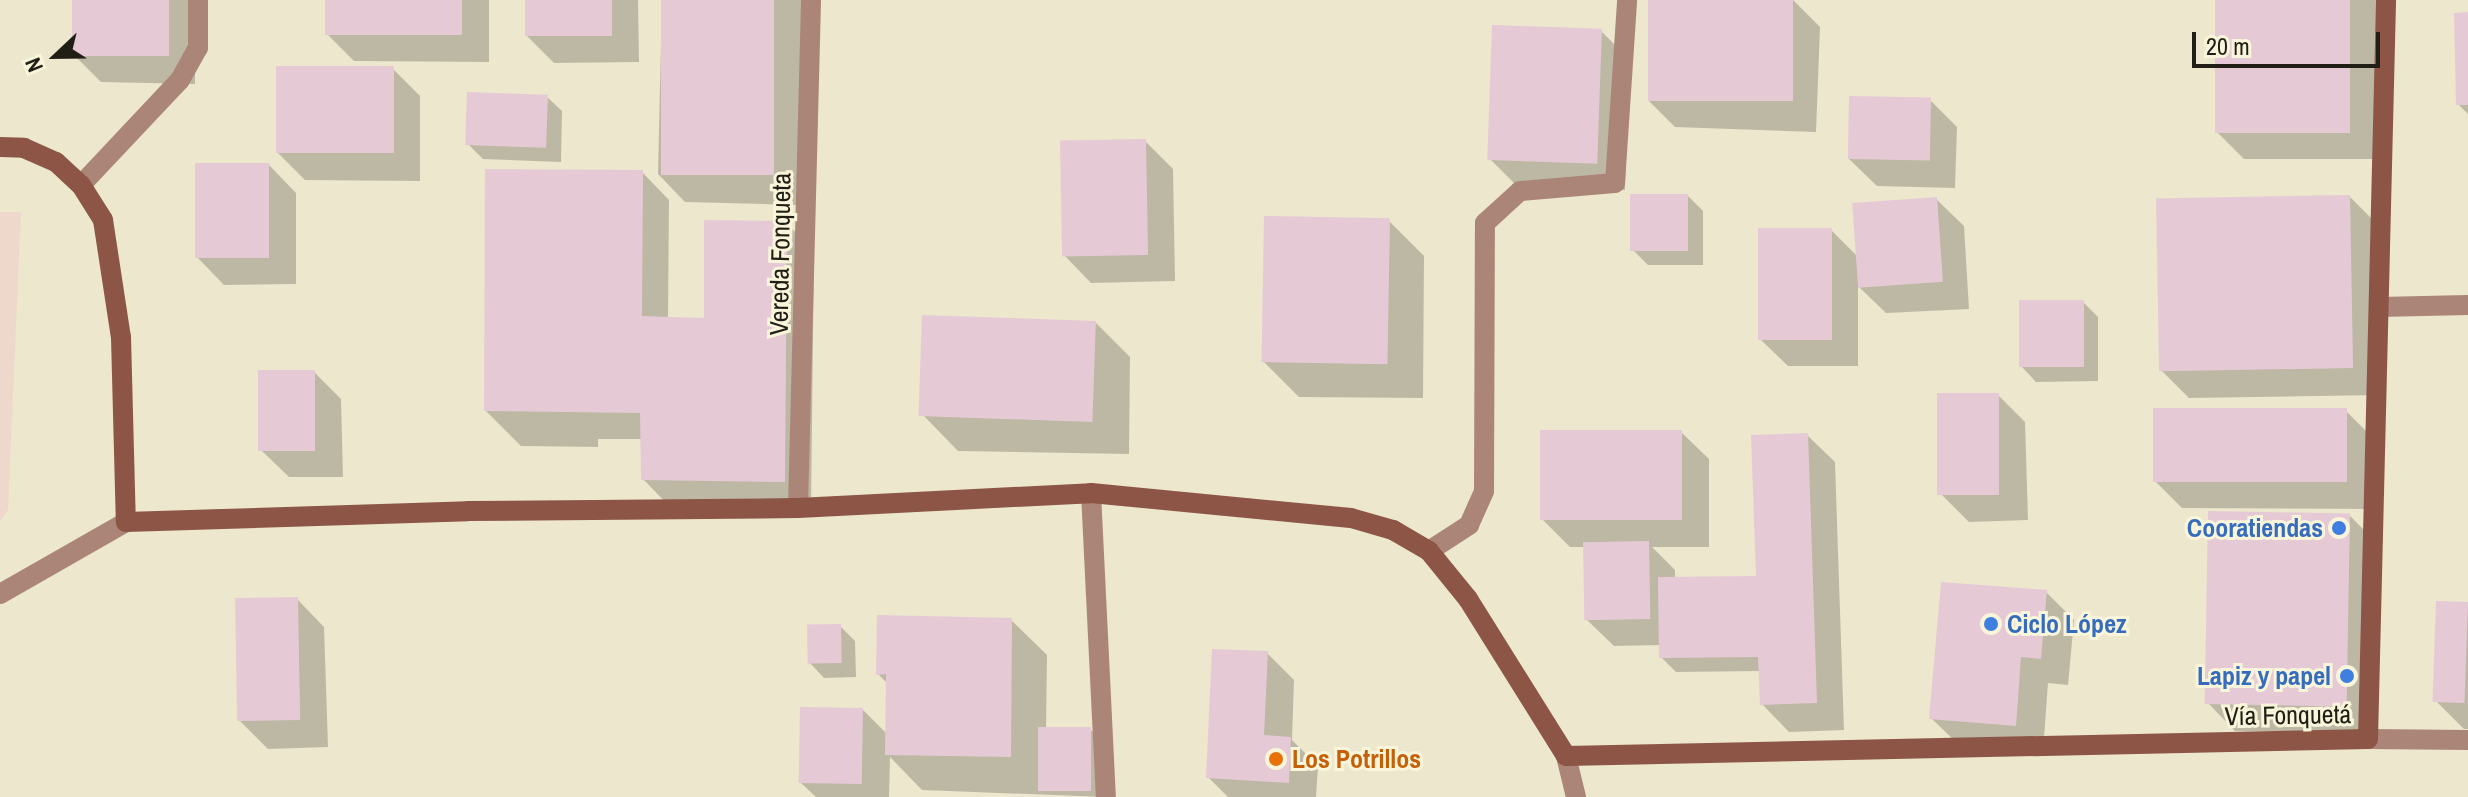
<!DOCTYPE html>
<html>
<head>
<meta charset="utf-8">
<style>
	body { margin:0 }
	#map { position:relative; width:2468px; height:797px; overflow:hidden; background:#ece7cd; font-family:"Archivo Narrow",sans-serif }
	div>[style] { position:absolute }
	.education>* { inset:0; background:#eed8cb }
	.shadow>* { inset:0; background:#0003 }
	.building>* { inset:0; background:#e5cad6; transform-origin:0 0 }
	.lane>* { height:20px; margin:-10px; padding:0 10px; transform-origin:10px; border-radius:10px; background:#ac8579 }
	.street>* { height:20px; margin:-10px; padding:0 10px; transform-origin:10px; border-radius:10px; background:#ac8579 }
	.secondary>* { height:20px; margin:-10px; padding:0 10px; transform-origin:10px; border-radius:10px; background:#8c5546 }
	.dots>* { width:22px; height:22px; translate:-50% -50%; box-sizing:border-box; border:4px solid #f9f5da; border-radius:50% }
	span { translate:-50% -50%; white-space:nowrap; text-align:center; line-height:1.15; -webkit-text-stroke:6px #f9f5da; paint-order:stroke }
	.street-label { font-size:26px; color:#201e15 }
	.shop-label { font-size:26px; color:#366cbe; font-weight:700 }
	.right { translate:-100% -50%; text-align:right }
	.left { translate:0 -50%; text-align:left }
	.food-label { font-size:26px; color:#c56008; font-weight:700 }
	.north { position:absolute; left:16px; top:16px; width:80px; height:80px; -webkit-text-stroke:6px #f9f5da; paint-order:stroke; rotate:248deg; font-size:22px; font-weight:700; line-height:32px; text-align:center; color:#201e15 }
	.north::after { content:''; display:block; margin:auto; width:28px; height:36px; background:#201e15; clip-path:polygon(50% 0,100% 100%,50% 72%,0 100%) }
	.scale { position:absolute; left:2192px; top:32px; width:188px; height:36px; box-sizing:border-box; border:4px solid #201e15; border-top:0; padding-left:10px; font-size:24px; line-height:28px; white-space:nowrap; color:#201e15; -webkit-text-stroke:6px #f9f5da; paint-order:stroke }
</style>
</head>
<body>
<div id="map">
	<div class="education">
		<i style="clip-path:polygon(0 212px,21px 212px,8px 510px,0 521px)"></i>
	</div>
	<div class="shadow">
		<i style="clip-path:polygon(74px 0,195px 0,195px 84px,101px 82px,74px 55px)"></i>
		<i style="clip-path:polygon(327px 0,489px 0,489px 62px,354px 61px,327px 34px)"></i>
		<i style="clip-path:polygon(527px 0,638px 0,639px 62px,554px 63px,527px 36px)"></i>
		<i style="clip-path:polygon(662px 0,802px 0,797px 205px,685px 202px,658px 174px)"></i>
		<i style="clip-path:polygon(1650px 0,1793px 0,1820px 27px,1816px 132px,1675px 127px,1648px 100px)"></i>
		<i style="clip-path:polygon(2217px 0,2377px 0,2378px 159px,2244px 159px,2217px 132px)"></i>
		<i style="clip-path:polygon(2468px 14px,2468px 114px,2458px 104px)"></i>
		<i style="clip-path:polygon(1601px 31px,1628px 58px,1625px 190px,1518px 187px,1490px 159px)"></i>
		<i style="clip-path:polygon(393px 69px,420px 96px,420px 181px,305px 180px,277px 152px)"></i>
		<i style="clip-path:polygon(547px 97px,562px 111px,561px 162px,483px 159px,468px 144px)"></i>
		<i style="clip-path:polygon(1930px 100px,1957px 127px,1955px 188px,1877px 186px,1849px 159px)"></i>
		<i style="clip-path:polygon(1145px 141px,1173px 169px,1175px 281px,1091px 283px,1064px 255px)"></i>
		<i style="clip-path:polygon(269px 165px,296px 193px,296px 284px,224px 285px,197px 257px)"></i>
		<i style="clip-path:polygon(642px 172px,669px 200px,668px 319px,706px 320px,786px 223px,814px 250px,811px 509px,670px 507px,643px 479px,643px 439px,598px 439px,598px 447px,521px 446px,486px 411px)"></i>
		<i style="clip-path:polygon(1688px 196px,1703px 211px,1703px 265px,1648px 265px,1633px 250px)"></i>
		<i style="clip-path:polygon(2350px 197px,2377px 224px,2380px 395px,2189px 398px,2162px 371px)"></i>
		<i style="clip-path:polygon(1936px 199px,1964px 226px,1969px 309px,1886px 313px,1858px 286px,1858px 366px,1788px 366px,1760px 339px,1831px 230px,1857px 256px)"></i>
		<i style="clip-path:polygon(1389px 221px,1424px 256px,1423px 398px,1299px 397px,1264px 362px)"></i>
		<i style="clip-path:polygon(2083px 302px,2098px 317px,2098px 381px,2036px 382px,2022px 367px)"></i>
		<i style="clip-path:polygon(1095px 322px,1130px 357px,1129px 454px,958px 451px,923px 415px)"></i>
		<i style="clip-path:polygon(314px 372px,341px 399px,343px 477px,289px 477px,261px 450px)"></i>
		<i style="clip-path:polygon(1998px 395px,2025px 422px,2028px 520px,1969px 522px,1941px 494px)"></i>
		<i style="clip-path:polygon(2346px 411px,2373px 438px,2373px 509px,2182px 508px,2155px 481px)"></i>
		<i style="clip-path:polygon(1681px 432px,1709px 459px,1709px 547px,1652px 547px,1675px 570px,1675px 579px,1758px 578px,1807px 435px,1835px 462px,1844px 730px,1789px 732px,1762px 704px,1761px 671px,1676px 672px,1661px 657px,1661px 645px,1614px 646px,1586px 619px,1585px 547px,1570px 547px,1543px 520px)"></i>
		<i style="clip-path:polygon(2349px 515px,2376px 542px,2374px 733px,2235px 731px,2208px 703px)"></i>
		<i style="clip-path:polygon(2046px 592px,2074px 620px,2068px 685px,2048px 683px,2043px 752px,1959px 745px,1931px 718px)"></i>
		<i style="clip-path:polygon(297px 599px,324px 627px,328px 747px,268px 749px,240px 721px)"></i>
		<i style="clip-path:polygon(2468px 604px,2468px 729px,2464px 729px,2437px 702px)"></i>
		<i style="clip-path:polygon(1011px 620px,1047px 655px,1046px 729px,1090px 729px,1105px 744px,1105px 797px,922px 790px,890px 757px,889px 797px,816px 797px,801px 783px,863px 710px,887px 734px,888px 684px,878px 674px)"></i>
		<i style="clip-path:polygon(840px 626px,855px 641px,856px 677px,824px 678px,810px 663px)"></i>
		<i style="clip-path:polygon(1267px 653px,1294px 680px,1292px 740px,1318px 766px,1316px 797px,1228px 797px,1208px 777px)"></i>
	</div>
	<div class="building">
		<i style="left:72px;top:0;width:97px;height:56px"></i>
		<i style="left:325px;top:0;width:137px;height:35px"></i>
		<i style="left:525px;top:0;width:87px;height:36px"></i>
		<i style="left:661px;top:0;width:113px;height:175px"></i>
		<i style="left:1648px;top:0;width:145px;height:101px"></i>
		<i style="left:2215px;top:0;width:135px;height:133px"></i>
		<i style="clip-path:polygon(2468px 12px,2468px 105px,2456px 105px,2454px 13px)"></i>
		<i style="left:1492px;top:25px;width:110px;height:135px;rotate:2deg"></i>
		<i style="left:276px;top:66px;width:118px;height:87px"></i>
		<i style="left:467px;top:92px;width:81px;height:53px;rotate:2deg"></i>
		<i style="left:1849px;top:96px;width:82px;height:63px;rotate:1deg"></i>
		<i style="left:1146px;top:139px;width:116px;height:86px;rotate:89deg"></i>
		<i style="left:195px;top:163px;width:74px;height:95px"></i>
		<i style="clip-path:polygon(485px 169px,643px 170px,642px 316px,704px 318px,704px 220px,787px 221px,785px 482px,641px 480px,640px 413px,484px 411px)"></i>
		<i style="left:1630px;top:194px;width:58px;height:57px"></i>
		<i style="left:2350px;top:195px;width:173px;height:194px;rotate:89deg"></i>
		<i style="left:1937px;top:197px;width:85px;height:85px;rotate:86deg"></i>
		<i style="left:1264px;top:216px;width:126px;height:146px;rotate:1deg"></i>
		<i style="left:1758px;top:228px;width:74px;height:112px"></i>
		<i style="left:2019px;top:300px;width:65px;height:67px"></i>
		<i style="left:922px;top:315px;width:174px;height:101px;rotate:2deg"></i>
		<i style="left:258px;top:370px;width:57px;height:81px"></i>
		<i style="left:1937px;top:393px;width:62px;height:102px"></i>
		<i style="left:2153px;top:408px;width:194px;height:74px"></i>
		<i style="left:1540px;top:430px;width:142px;height:90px"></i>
		<i style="clip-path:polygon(1808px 433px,1817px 703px,1760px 705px,1758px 657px,1659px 658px,1658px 577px,1756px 576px,1751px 435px)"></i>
		<i style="left:2208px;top:511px;width:142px;height:193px;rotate:1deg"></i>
		<i style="left:1649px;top:541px;width:78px;height:66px;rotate:89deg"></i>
		<i style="clip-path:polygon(1941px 582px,2047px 590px,2041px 659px,2021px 657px,2016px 726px,1929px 719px)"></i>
		<i style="left:298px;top:597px;width:123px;height:63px;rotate:89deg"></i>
		<i style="left:2436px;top:601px;width:32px;height:101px;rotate:2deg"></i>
		<i style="clip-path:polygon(877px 615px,1012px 618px,1011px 757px,885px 755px,886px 674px,876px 675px)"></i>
		<i style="left:841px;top:624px;width:39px;height:34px;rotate:89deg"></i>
		<i style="clip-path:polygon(1212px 649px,1268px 651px,1264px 735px,1291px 737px,1289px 783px,1206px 778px)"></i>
		<i style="left:800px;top:707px;width:63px;height:76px;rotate:1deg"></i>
		<i style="left:1038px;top:727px;width:53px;height:64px"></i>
	</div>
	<div class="lane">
		<i style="left:1091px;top:493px;width:304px;rotate:87.2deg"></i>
	</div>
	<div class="street">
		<i style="left:81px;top:185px;width:144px;rotate:-46.7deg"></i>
		<i style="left:180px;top:80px;width:37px;rotate:-61deg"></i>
		<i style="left:198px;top:48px;width:48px;rotate:-90deg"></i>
		<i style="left:2379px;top:307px;width:89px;rotate:-1.3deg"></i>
		<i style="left:798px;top:508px;width:508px;rotate:-88.53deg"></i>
		<i style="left:1429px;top:551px;width:48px;rotate:-33deg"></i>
		<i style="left:1469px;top:525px;width:37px;rotate:-66deg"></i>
		<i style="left:1484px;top:491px;width:268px;rotate:-89.8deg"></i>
		<i style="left:1485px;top:223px;width:47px;rotate:-42.4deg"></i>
		<i style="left:1520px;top:191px;width:95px;rotate:-4.8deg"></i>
		<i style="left:1615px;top:183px;width:183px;rotate:-86.2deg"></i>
		<i style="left:0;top:594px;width:145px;rotate:-29.7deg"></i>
		<i style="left:2368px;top:739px;width:100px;rotate:0.6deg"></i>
		<i style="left:1566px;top:756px;width:42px;rotate:76.3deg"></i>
	</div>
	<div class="secondary">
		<i style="left:0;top:147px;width:24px;rotate:2deg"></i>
		<i style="left:24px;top:148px;width:35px;rotate:24deg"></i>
		<i style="left:56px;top:162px;width:34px;rotate:43deg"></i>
		<i style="left:81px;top:185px;width:41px;rotate:57.8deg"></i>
		<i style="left:103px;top:220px;width:118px;rotate:81.3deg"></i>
		<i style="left:121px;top:337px;width:185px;rotate:88.5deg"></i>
		<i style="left:126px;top:522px;width:342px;rotate:-1.8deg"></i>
		<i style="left:468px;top:511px;width:330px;rotate:-0.5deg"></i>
		<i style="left:798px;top:508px;width:293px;rotate:-2.9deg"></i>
		<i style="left:1091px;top:493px;width:261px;rotate:5.5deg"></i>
		<i style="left:1351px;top:518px;width:44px;rotate:15.9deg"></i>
		<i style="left:1393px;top:530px;width:42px;rotate:30.3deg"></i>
		<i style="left:1429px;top:551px;width:62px;rotate:50.9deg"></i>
		<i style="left:1468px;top:599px;width:185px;rotate:58deg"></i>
		<i style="left:1566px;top:756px;width:802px;rotate:-1.21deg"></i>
		<i style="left:2368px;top:739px;width:739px;rotate:-88.6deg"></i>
	</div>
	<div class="dots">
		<i style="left:2339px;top:528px;background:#3f7fe0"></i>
		<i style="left:1991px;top:624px;background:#3f7fe0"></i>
		<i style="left:2347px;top:676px;background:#3f7fe0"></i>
		<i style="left:1276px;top:759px;background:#e8710a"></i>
	</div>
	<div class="street-label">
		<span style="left:780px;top:254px;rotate:-89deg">Vereda Fonqueta</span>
		<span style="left:2288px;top:715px;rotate:-1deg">Vía Fonquetá</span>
	</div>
	<div class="shop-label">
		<span class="right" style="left:2323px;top:528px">Cooratiendas</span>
		<span class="left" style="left:2007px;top:624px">Ciclo López</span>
		<span class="right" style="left:2331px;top:676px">Lapiz y papel</span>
	</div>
	<div class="food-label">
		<span class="left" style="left:1292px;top:759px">Los Potrillos</span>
	</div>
	<div class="north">N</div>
	<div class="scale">20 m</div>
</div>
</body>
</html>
